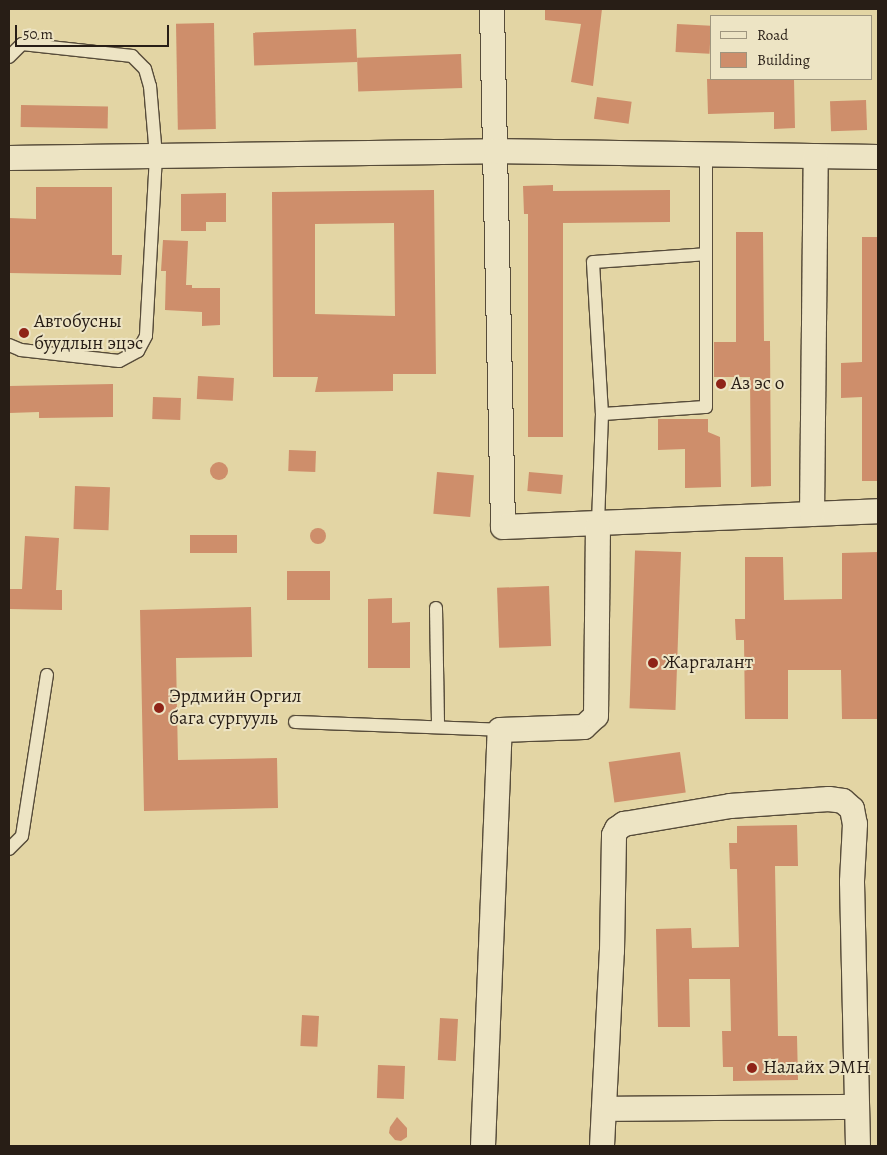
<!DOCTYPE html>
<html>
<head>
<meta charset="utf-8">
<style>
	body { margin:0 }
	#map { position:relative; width:887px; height:1155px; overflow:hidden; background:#e3d5a4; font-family:Alegreya,serif }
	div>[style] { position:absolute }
	.building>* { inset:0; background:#ce8e6b; transform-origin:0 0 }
	.round { border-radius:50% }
	.roads { filter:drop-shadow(1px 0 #574c3a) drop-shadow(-1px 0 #574c3a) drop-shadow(0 1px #574c3a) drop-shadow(0 -1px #574c3a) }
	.service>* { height:12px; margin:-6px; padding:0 6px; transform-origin:6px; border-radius:6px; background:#ede4c4 }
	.minor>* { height:24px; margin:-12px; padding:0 12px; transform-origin:12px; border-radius:12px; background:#ede4c4 }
	.dots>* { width:14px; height:14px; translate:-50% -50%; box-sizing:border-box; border:2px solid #ede4c4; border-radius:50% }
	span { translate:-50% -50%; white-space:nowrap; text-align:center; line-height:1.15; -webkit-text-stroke:4px #ede4c4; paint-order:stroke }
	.poi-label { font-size:19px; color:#281e16 }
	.left { translate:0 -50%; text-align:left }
	.frame { position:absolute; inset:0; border:10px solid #281e16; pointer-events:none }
	.legend { position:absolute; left:710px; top:15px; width:162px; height:65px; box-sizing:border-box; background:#ede4c4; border:1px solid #9e957e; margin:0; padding:6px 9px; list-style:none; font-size:15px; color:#281e16 }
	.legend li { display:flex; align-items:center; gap:10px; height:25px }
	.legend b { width:25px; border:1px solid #9e957e }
	.scale { position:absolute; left:15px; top:25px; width:154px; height:22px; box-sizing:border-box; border:2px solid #281e16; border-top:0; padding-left:6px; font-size:15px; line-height:18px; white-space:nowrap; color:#281e16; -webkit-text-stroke:4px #ede4c4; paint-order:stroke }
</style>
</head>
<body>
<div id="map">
	<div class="building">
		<i style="clip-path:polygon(545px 9px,602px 9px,593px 86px,571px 82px,581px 24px,545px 20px)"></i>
		<i style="left:214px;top:23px;width:106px;height:38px;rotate:89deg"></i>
		<i style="left:677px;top:24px;width:34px;height:28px;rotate:3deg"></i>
		<i style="left:356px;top:29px;width:33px;height:103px;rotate:88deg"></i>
		<i style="left:461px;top:54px;width:34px;height:104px;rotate:88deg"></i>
		<i style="clip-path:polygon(707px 79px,794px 79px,795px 128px,774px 129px,774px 112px,708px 114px)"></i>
		<i style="left:597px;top:97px;width:35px;height:22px;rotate:8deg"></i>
		<i style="left:866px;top:100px;width:30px;height:36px;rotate:88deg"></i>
		<i style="left:21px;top:105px;width:87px;height:22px;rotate:1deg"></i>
		<i style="clip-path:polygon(553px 185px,553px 191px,670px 190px,670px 222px,563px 223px,563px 437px,528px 437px,528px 214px,524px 214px,523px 186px)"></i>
		<i style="clip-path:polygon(36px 187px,112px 187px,112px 255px,122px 255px,121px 275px,9px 273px,9px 218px,36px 219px)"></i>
		<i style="clip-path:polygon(evenodd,434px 190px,436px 374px,393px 374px,393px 391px,315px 392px,318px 377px,273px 377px,272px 192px,434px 190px,394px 223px,395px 316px,315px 314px,315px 224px,394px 223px)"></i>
		<i style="clip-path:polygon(226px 193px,226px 222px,206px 222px,206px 231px,181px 231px,181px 194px)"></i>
		<i style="clip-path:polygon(736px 232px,763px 232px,764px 341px,770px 341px,771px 486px,751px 487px,750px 377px,714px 377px,714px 342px,736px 342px)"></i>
		<i style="clip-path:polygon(862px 237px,878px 237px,878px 481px,862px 481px,862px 397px,841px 398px,841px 363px,862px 362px)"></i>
		<i style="clip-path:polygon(163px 240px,188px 241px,186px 285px,192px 285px,192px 288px,220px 288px,220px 325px,202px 326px,202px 312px,165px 310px,166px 271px,161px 271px)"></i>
		<i style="left:198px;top:376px;width:36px;height:23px;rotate:3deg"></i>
		<i style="clip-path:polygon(113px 384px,113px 417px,39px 418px,39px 412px,9px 413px,9px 386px)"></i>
		<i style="left:153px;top:397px;width:28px;height:22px;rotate:2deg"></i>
		<i style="clip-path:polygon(658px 419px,708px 419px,708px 432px,720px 437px,721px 487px,685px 488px,685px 449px,658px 450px)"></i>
		<i style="left:289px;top:450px;width:27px;height:21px;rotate:2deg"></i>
		<i class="round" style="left:210px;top:462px;width:18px;height:18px"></i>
		<i style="left:437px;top:472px;width:37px;height:42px;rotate:5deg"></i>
		<i style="left:529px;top:472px;width:34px;height:19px;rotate:5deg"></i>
		<i style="left:75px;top:486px;width:35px;height:43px;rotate:2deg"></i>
		<i class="round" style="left:310px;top:528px;width:16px;height:16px"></i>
		<i style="left:237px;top:535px;width:18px;height:47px;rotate:90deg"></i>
		<i style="clip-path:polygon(25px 536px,59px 538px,56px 590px,62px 590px,62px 610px,9px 609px,10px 589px,22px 589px)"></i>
		<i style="left:681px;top:552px;width:158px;height:46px;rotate:92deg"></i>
		<i style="clip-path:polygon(878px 552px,878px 719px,842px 719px,841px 670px,788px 670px,788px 719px,745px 719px,744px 640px,736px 640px,735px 619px,745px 619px,745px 557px,783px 557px,784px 600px,842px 599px,842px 553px)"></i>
		<i style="left:330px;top:571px;width:29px;height:43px;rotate:90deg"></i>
		<i style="left:549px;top:586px;width:60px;height:52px;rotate:88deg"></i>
		<i style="clip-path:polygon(392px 598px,392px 623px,410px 622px,410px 668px,368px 668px,368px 599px)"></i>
		<i style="clip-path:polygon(251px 607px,252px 657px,176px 658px,178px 760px,277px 758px,278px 808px,144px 811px,140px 610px)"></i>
		<i style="left:680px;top:752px;width:41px;height:72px;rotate:82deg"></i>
		<i style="clip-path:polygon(797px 825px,798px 866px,775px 866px,778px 1036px,797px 1036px,798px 1080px,733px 1081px,733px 1067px,723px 1067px,722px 1031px,731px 1031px,730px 979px,689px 979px,690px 1027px,658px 1027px,656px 929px,691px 928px,692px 948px,739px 947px,737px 869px,730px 869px,729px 843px,737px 843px,737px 826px)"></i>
		<i style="left:302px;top:1015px;width:17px;height:31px;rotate:3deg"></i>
		<i style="left:440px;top:1018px;width:18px;height:42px;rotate:3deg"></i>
		<i style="left:378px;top:1065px;width:27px;height:33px;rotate:2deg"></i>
		<i style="clip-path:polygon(397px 1117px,407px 1128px,407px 1137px,401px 1141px,395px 1140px,389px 1133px,390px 1127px)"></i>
	</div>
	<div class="roads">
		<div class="service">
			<i style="left:9px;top:57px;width:18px;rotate:-45deg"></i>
			<i style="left:22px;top:44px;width:111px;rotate:6.2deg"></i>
			<i style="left:132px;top:56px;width:18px;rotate:45deg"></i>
			<i style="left:145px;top:69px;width:18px;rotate:74deg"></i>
			<i style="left:150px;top:86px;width:70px;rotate:85.1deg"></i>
			<i style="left:156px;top:156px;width:180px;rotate:93.2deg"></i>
			<i style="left:146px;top:336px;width:17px;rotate:118deg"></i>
			<i style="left:138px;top:351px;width:21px;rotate:152deg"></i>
			<i style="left:119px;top:361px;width:99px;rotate:-173.6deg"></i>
			<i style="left:21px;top:350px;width:13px;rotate:-157deg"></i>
			<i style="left:602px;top:414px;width:152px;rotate:-93.4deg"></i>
			<i style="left:593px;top:262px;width:113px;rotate:-4deg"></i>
			<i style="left:598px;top:523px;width:109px;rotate:-87.9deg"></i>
			<i style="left:602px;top:414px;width:104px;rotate:-3.9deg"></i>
			<i style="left:706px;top:407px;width:252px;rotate:-90deg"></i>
			<i style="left:436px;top:608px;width:119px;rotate:89deg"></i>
			<i style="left:295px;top:722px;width:205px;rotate:2.2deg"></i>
			<i style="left:9px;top:849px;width:18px;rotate:-45deg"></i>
			<i style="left:22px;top:836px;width:163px;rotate:-81.2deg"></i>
		</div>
		<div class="minor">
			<i style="left:492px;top:9px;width:518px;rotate:88.78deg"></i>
			<i style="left:503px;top:527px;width:375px;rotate:-2.4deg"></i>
			<i style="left:9px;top:158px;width:487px;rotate:-0.8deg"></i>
			<i style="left:496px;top:151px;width:382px;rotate:0.9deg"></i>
			<i style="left:812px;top:514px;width:358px;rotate:-89.4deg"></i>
			<i style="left:604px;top:1109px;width:253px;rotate:-0.5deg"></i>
			<i style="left:483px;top:1146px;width:416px;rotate:-87.7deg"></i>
			<i style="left:500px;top:730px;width:84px;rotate:-2deg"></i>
			<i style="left:584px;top:727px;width:16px;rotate:-43deg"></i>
			<i style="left:596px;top:716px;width:193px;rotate:-89.4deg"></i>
			<i style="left:602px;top:1146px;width:195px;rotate:-87.1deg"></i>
			<i style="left:612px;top:951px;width:116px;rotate:-89deg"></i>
			<i style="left:614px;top:835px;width:7px;rotate:-63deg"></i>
			<i style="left:617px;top:829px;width:9px;rotate:-36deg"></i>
			<i style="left:624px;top:824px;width:108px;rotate:-9.6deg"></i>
			<i style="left:730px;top:806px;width:99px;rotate:-4deg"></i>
			<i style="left:829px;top:799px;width:14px;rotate:8deg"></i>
			<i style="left:843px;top:801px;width:12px;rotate:42deg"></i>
			<i style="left:852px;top:809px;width:15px;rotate:79deg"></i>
			<i style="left:855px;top:824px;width:58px;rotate:93deg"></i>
			<i style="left:852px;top:882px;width:264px;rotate:88.7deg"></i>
		</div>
	</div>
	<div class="dots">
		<i style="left:24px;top:333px;background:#8f2418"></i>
		<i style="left:721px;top:384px;background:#8f2418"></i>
		<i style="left:653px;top:663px;background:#8f2418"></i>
		<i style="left:159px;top:708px;background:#8f2418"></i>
		<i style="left:752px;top:1068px;background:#8f2418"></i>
	</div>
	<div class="poi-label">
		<span class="left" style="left:34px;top:333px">Автобусны<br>буудлын эцэс</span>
		<span class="left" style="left:731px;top:384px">Аз эс о</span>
		<span class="left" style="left:663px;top:663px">Жаргалант</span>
		<span class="left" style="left:169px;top:708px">Эрдмийн Оргил<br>бага сургууль</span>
		<span class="left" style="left:763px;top:1068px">Налайх ЭМН</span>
	</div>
	<div class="frame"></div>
	<ul class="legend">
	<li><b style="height:6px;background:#ede4c4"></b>Road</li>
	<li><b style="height:14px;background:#ce8e6b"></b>Building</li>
	</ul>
	<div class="scale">50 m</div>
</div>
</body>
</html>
